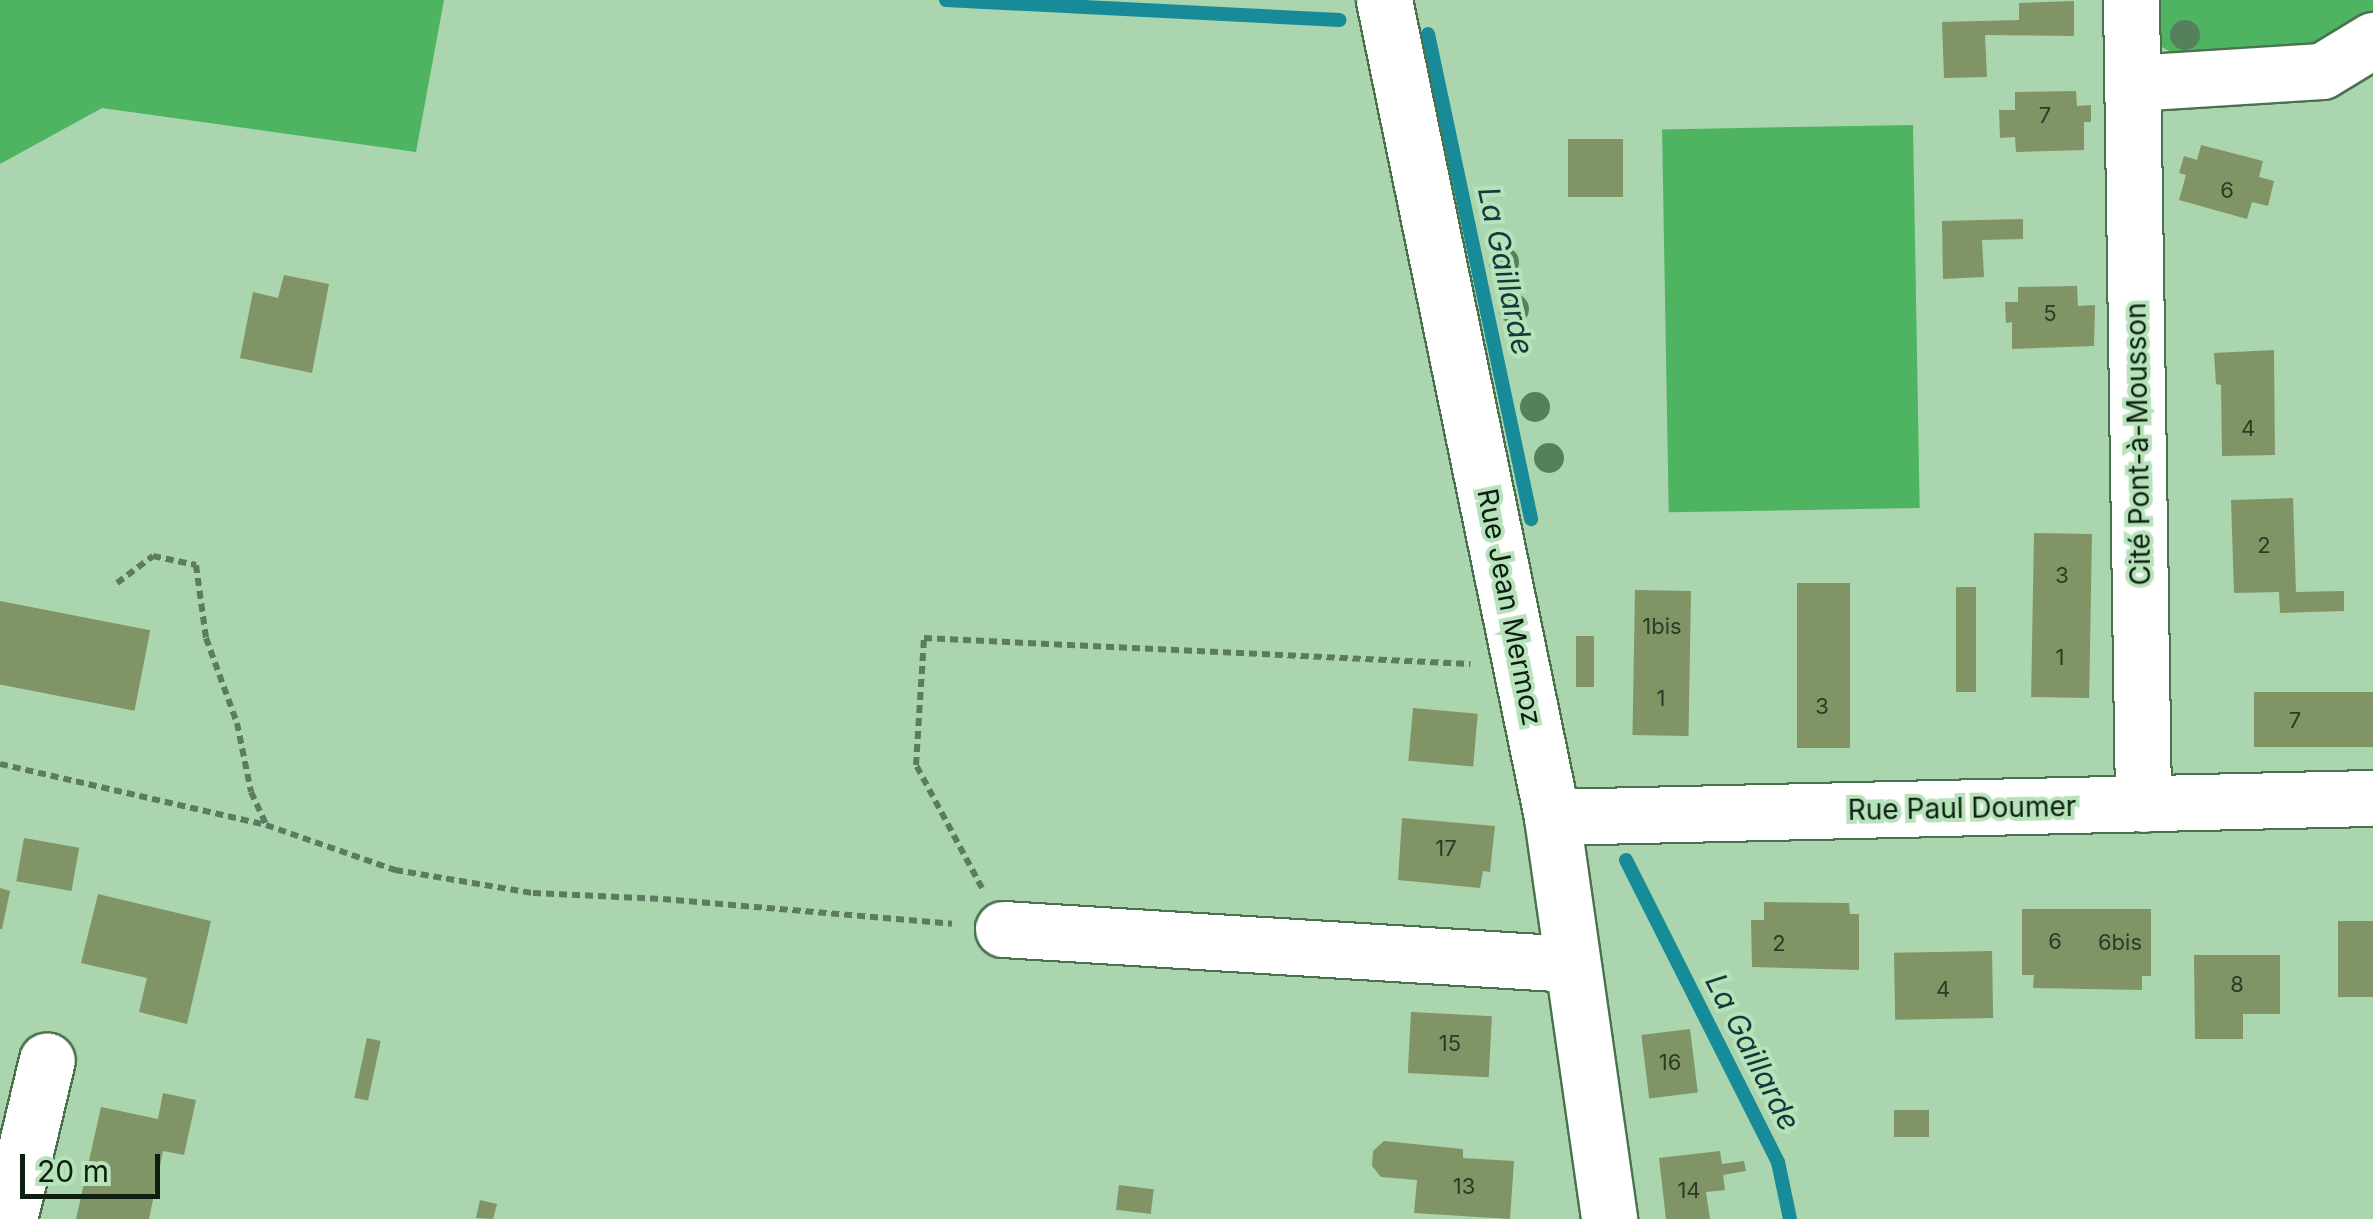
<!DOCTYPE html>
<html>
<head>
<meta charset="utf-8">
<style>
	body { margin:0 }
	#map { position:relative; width:2373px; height:1219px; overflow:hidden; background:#aad5af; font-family:Inter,sans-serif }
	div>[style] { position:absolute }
	.green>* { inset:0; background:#4eb462; transform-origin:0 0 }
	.stream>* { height:14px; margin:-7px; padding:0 7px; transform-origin:7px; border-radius:7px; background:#188b99 }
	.building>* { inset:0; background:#809466; transform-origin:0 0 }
	.path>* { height:6px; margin-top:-3px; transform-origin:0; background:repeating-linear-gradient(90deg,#5d7b61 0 8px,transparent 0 13px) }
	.roads { filter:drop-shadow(2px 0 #4a724f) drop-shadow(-2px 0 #4a724f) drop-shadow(0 2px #4a724f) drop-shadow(0 -2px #4a724f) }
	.minor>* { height:55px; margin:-27.5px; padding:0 27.5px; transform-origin:27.5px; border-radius:27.5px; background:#fff }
	.trees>* { width:30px; height:30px; margin:-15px; border-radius:50%; background:#55805c }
	span { translate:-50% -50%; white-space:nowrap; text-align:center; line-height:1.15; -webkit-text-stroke:8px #b7e3bb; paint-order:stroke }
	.number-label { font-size:22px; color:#2a3c26 }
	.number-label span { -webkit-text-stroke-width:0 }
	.street-label { font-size:28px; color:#0e1f11 }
	.water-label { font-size:30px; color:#18373c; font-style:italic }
	.scale { position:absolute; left:20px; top:1154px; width:140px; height:45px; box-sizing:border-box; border:5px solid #0e1f11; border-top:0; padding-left:12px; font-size:30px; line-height:35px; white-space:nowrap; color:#0e1f11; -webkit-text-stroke:8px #b7e3bb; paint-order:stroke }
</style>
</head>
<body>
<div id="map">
	<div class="green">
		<i style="clip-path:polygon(0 0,444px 0,416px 152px,102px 108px,0 164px)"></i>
		<i style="clip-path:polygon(2152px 0,2373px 0,2373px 15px,2332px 48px,2182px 58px,2162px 47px,2152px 31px)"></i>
		<i style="left:1913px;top:125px;width:383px;height:251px;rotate:89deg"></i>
	</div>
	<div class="stream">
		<i style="left:946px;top:0;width:394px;rotate:2.9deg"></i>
		<i style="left:1428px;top:34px;width:496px;rotate:78deg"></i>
		<i style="left:1626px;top:860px;width:338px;rotate:63.3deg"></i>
		<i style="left:1778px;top:1162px;width:58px;rotate:78.1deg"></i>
	</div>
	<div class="building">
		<i style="clip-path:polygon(2074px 1px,2074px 36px,1985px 35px,1987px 77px,1944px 78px,1942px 22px,2019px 20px,2019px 3px)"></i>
		<i style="clip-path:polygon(2076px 91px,2077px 106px,2091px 105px,2091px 122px,2084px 122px,2084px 150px,2016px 152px,2015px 137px,2000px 138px,1999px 110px,2015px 110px,2015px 92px)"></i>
		<i style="left:1623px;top:139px;width:58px;height:55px;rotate:90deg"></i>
		<i style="clip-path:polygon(2201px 145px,2263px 161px,2259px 177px,2274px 181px,2268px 206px,2252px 202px,2247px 219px,2179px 200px,2186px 175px,2179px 173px,2184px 156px,2197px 160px)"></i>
		<i style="clip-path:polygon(2023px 219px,2023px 239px,1982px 240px,1984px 277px,1943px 279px,1942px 221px)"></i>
		<i style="clip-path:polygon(284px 275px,329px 284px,312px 373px,240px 358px,253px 292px,278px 298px)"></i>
		<i style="clip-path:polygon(2077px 286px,2078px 306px,2095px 305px,2094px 346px,2012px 349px,2012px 322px,2006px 323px,2005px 302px,2018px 302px,2018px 287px)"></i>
		<i style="clip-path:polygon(2274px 350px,2275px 455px,2222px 456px,2221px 385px,2216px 384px,2214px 353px)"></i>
		<i style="clip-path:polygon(2293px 498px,2296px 592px,2344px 591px,2344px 611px,2280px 613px,2279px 592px,2234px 593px,2231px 500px)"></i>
		<i style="left:2034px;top:533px;width:58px;height:164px;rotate:1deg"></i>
		<i style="left:1797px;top:583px;width:53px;height:165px"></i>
		<i style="left:1956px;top:587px;width:20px;height:105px"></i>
		<i style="left:1635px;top:590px;width:56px;height:145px;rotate:1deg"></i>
		<i style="left:0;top:601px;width:153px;height:82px;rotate:11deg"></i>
		<i style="left:1576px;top:636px;width:18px;height:51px"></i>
		<i style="left:2373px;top:692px;width:55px;height:119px;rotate:90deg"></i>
		<i style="left:1413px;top:708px;width:65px;height:53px;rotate:5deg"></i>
		<i style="clip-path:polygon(1402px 818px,1495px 826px,1490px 872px,1483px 871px,1480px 888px,1398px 880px)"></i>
		<i style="left:24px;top:838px;width:56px;height:44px;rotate:10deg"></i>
		<i style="clip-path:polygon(0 888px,10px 891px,2px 929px,0 929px)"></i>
		<i style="clip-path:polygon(98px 894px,211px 921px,187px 1024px,139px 1012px,147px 978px,81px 963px)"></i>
		<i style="clip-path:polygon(1764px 902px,1849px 903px,1850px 914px,1859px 914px,1859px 970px,1752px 967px,1751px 920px,1764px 920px)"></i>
		<i style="clip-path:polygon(2022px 909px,2151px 909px,2151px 976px,2142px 976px,2142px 990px,2033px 988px,2034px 975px,2022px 975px)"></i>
		<i style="left:2338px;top:921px;width:35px;height:76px"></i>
		<i style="left:1992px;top:951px;width:67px;height:98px;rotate:89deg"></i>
		<i style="clip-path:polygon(2194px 955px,2280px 955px,2280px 1014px,2243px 1014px,2243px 1039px,2195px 1039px)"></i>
		<i style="left:1411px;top:1012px;width:81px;height:61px;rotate:3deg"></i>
		<i style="left:1690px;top:1029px;width:64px;height:49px;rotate:83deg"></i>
		<i style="left:367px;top:1038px;width:14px;height:61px;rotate:12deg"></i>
		<i style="clip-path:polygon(163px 1093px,196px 1100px,184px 1155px,163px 1151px,149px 1219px,76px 1219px,101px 1107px,158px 1119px)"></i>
		<i style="left:1894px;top:1110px;width:35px;height:27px"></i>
		<i style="clip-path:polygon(1384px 1141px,1463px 1149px,1463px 1158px,1514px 1161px,1510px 1219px,1414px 1213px,1417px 1180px,1381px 1177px,1372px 1166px,1373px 1151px)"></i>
		<i style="clip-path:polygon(1720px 1151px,1722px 1164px,1744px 1161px,1746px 1171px,1723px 1175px,1725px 1190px,1706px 1192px,1710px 1219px,1666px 1219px,1659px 1158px)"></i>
		<i style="left:1119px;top:1185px;width:35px;height:25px;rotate:7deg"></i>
		<i style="clip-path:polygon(480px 1200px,497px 1204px,493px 1219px,476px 1218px)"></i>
	</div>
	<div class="path">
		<i style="left:117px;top:583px;width:45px;rotate:-36.9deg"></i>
		<i style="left:153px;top:556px;width:44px;rotate:11.8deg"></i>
		<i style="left:196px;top:565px;width:74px;rotate:82.2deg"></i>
		<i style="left:206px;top:638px;width:90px;rotate:70deg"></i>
		<i style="left:237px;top:723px;width:70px;rotate:78.5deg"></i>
		<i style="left:251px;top:792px;width:35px;rotate:65deg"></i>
		<i style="left:0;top:764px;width:273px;rotate:12.9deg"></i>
		<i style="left:266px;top:825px;width:137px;rotate:19.2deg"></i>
		<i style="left:395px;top:870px;width:140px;rotate:9.5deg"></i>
		<i style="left:533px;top:893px;width:130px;rotate:2.6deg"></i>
		<i style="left:663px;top:899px;width:290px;rotate:4.9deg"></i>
		<i style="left:982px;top:888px;width:140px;rotate:-118.2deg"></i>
		<i style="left:916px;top:765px;width:127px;rotate:-86.4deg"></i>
		<i style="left:924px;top:638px;width:547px;rotate:2.73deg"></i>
	</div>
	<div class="roads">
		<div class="minor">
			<i style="left:1384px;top:0;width:834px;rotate:78.38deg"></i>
			<i style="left:1552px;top:817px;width:406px;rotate:81.9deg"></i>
			<i style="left:2131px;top:0;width:804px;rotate:89.14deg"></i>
			<i style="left:2132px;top:83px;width:190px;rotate:-3.6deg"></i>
			<i style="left:2322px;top:71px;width:60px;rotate:-31.3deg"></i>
			<i style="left:1552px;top:817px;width:821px;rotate:-1.33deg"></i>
			<i style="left:1003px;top:929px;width:570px;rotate:3.52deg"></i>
			<i style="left:9px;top:1219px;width:163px;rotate:-76.6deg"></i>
		</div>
	</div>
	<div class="trees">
		<i style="left:2185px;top:35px"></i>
		<i style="left:1504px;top:262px"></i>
		<i style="left:1514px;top:309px"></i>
		<i style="left:1535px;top:407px"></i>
		<i style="left:1549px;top:458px"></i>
	</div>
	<div class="number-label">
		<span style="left:2045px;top:116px">7</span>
		<span style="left:2227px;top:191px">6</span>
		<span style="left:2050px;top:314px">5</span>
		<span style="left:2248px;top:429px">4</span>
		<span style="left:2264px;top:546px">2</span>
		<span style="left:2062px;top:576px">3</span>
		<span style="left:1662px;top:627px">1bis</span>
		<span style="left:2060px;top:658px">1</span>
		<span style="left:1661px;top:699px">1</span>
		<span style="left:1822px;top:707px">3</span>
		<span style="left:2295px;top:721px">7</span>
		<span style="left:1446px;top:849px">17</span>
		<span style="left:2055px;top:942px">6</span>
		<span style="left:2120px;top:943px">6bis</span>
		<span style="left:1779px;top:944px">2</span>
		<span style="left:2237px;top:985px">8</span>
		<span style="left:1943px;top:990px">4</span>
		<span style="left:1450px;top:1044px">15</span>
		<span style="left:1670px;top:1063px">16</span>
		<span style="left:1464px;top:1187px">13</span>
		<span style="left:1689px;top:1191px">14</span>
	</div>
	<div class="street-label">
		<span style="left:2138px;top:444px;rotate:-91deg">Cité Pont-à-Mousson</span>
		<span style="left:1510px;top:607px;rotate:79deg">Rue Jean Mermoz</span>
		<span style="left:1962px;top:808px;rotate:-1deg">Rue Paul Doumer</span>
	</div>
	<div class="water-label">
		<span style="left:1506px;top:271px;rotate:78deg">La Gaillarde</span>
		<span style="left:1753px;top:1052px;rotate:63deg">La Gaillarde</span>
	</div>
	<div class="scale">20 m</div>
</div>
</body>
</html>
